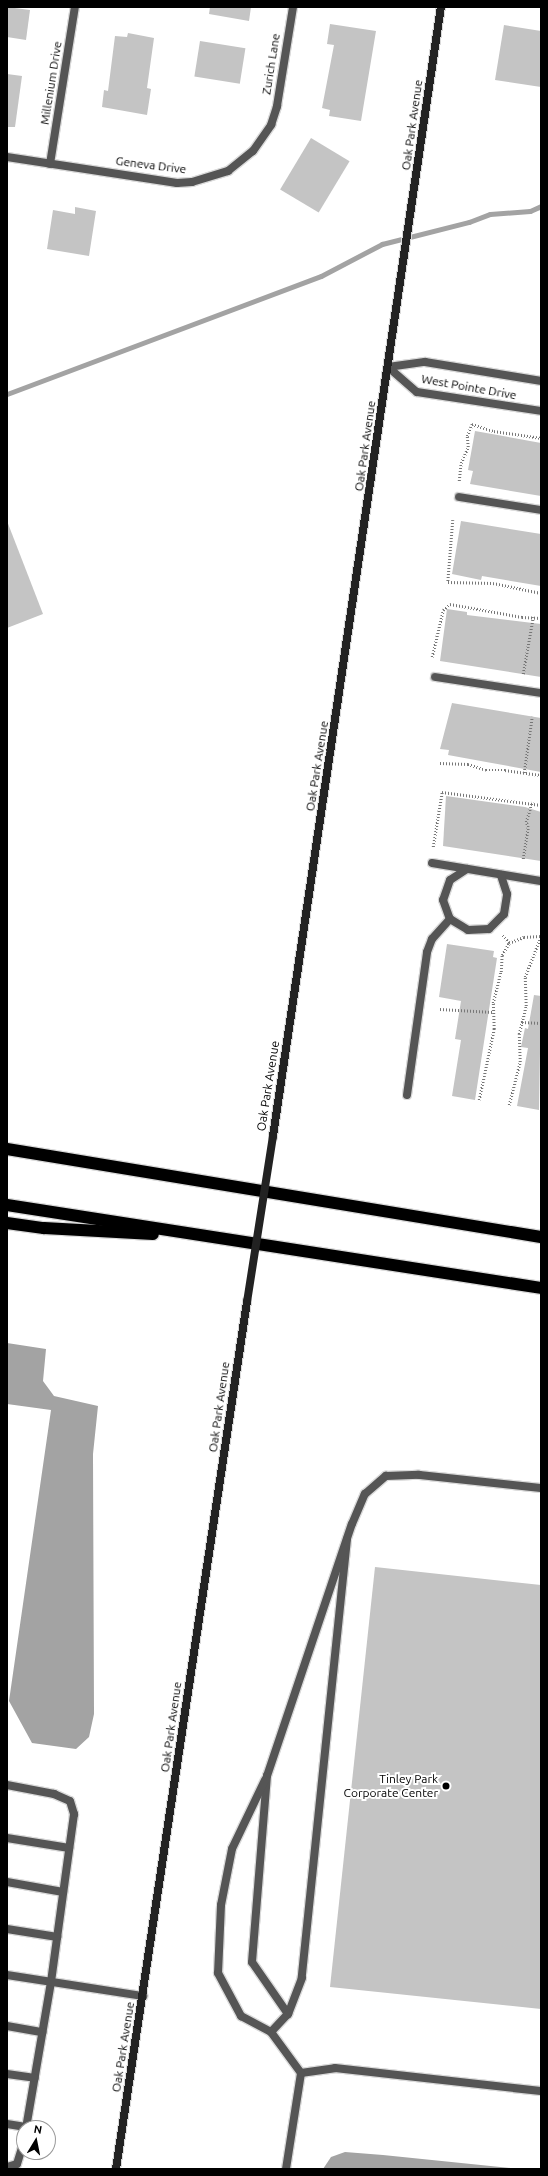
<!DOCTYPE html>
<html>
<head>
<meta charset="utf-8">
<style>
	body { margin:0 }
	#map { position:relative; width:548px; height:2176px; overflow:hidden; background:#fff; font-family:Ubuntu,sans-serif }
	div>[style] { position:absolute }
	.water>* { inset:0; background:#a3a3a3 }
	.stream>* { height:5px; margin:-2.5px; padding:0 2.5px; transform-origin:2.5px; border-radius:2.5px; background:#a3a3a3 }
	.building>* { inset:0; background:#c4c4c4; transform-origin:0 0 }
	.path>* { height:2.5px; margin-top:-1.25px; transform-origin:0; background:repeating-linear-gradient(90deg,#777 0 1px,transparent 0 3px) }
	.roads { filter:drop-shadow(1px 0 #dbdbdb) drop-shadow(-1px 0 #dbdbdb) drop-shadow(0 1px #dbdbdb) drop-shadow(0 -1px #dbdbdb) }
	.lane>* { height:8px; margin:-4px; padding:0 4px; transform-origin:4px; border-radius:4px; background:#555 }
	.street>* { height:8px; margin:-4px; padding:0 4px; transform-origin:4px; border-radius:4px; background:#555 }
	.secondary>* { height:8px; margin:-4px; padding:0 4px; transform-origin:4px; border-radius:4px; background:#222 }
	.highway>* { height:12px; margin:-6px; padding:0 6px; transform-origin:6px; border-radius:6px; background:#000 }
	.secondary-bridge>* { height:8px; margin:-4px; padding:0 4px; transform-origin:4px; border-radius:4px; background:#222 }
	.dots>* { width:11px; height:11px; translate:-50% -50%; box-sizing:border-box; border:2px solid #fff; border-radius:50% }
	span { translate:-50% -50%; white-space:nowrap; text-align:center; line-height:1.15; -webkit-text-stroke:4px #fff; paint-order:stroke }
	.street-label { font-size:12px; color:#000 }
	.poi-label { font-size:12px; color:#000 }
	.right { translate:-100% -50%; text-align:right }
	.frame { position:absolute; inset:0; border:8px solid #000; pointer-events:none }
	.north { position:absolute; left:16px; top:2120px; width:40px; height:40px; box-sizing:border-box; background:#fff; border:1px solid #999; border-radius:50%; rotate:10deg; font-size:11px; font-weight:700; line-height:16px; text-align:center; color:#000 }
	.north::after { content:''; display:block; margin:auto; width:14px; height:18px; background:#000; clip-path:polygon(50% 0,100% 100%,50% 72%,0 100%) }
</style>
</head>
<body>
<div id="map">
	<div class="water">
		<i style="clip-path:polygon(7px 1343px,46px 1349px,43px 1381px,54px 1396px,98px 1406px,93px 1454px,94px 1714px,89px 1737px,76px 1749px,32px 1743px,9px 1701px,51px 1410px,7px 1404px)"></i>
		<i style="clip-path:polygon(345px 2152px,383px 2155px,521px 2169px,323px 2169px,331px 2157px)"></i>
	</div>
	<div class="stream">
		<i style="left:7px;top:394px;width:335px;rotate:-20.6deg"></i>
		<i style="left:321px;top:276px;width:69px;rotate:-27.7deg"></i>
		<i style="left:382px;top:244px;width:90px;rotate:-14.2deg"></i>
		<i style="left:469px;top:222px;width:22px;rotate:-21deg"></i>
		<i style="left:490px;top:214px;width:40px;rotate:-4.3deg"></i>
		<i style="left:530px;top:211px;width:12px;rotate:-24deg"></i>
	</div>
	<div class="building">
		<i style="clip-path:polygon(7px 7px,30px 10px,26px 40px,7px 37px)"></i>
		<i style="clip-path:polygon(210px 7px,251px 7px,249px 21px,209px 14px)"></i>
		<i style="clip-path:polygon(330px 24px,376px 31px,361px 121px,329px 116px,330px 110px,322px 108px,334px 45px,327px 44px)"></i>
		<i style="clip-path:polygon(504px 25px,541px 31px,541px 87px,495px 80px)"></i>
		<i style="clip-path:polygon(128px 33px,154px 38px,147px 88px,151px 89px,147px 115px,102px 107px,104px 90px,108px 91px,115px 36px,127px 37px)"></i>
		<i style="left:200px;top:41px;width:46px;height:36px;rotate:9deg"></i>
		<i style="clip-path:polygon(7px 74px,22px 76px,15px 127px,7px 127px)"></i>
		<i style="left:311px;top:138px;width:45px;height:60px;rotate:31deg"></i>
		<i style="clip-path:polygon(75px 207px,96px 211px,89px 256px,47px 249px,53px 210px,75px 214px)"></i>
		<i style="clip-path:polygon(475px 431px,541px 443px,541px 496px,470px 484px,473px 471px,468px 470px)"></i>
		<i style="clip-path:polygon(7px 521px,43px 614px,7px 628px)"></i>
		<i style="clip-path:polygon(461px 521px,541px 534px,541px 586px,482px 576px,481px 580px,452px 574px)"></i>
		<i style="clip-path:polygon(447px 609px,467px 612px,467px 615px,541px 624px,541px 677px,440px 661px)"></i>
		<i style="clip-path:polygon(452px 703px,541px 718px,541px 772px,448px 755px,449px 750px,440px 749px)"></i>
		<i style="clip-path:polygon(446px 796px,525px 807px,541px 812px,541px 861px,443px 846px)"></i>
		<i style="clip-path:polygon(447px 944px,494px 951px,493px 957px,497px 958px,475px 1100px,452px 1096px,461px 1040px,455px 1039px,461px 1001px,439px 997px)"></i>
		<i style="clip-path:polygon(534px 995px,541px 996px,539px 1110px,517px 1106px,528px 1048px,521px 1047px,525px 1028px,528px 1029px)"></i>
		<i style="clip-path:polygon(375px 1567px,541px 1585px,541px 2009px,330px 1987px)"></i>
	</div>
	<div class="path">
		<i style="left:459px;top:481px;width:18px;rotate:-84deg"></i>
		<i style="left:461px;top:463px;width:17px;rotate:-66deg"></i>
		<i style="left:468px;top:447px;width:11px;rotate:-95deg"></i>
		<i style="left:467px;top:436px;width:13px;rotate:-67deg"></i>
		<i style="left:472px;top:424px;width:23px;rotate:18deg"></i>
		<i style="left:494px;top:431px;width:48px;rotate:8.5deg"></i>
		<i style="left:453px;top:520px;width:62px;rotate:94.6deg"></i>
		<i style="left:448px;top:582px;width:45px;rotate:1.3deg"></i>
		<i style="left:493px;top:583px;width:49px;rotate:11.8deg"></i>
		<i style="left:432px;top:657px;width:48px;rotate:-76.8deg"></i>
		<i style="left:443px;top:610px;width:9px;rotate:-41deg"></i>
		<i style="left:450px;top:604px;width:73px;rotate:10.2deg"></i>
		<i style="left:522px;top:617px;width:19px;rotate:3deg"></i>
		<i style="left:523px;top:674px;width:58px;rotate:-80deg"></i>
		<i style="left:440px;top:763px;width:28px;rotate:2deg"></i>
		<i style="left:468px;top:764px;width:19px;rotate:18deg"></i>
		<i style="left:486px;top:770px;width:19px"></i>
		<i style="left:505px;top:770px;width:36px;rotate:8deg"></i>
		<i style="left:524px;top:773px;width:57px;rotate:-81.9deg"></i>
		<i style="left:433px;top:847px;width:56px;rotate:-80.7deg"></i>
		<i style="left:442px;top:792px;width:100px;rotate:7.5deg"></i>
		<i style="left:523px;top:859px;width:32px;rotate:-81deg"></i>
		<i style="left:528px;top:827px;width:5px;rotate:-112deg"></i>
		<i style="left:526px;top:822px;width:21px;rotate:-73deg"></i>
		<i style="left:509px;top:943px;width:16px;rotate:-22deg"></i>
		<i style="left:524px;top:937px;width:16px;rotate:-4deg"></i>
		<i style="left:440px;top:1009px;width:53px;rotate:3.2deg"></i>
		<i style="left:522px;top:1022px;width:19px;rotate:3deg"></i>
		<i style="left:479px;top:1100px;width:73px;rotate:-78.1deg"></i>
		<i style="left:494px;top:1029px;width:26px;rotate:-92deg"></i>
		<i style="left:493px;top:1003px;width:32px;rotate:-76deg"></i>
		<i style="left:501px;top:972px;width:17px;rotate:-87deg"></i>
		<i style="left:502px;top:955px;width:14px;rotate:-60deg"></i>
		<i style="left:509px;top:943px;width:11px;rotate:-131deg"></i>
		<i style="left:509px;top:1105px;width:44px;rotate:-75.7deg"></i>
		<i style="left:520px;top:1062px;width:28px;rotate:-92deg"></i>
		<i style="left:519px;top:1034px;width:29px;rotate:-76deg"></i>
		<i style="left:526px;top:1006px;width:29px;rotate:-92deg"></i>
		<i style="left:525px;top:977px;width:44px;rotate:-68.7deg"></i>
	</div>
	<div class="roads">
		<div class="lane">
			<i style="left:459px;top:497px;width:83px;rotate:9deg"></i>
			<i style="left:435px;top:677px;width:107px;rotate:8.6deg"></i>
			<i style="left:432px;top:863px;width:110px;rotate:9.4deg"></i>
			<i style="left:467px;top:869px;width:20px;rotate:147deg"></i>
			<i style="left:450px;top:880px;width:21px;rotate:109deg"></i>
			<i style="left:443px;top:900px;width:20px;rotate:70deg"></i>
			<i style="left:450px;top:919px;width:21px;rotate:31deg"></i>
			<i style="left:468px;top:930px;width:21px;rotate:-3deg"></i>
			<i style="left:489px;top:929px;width:21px;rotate:-45deg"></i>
			<i style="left:504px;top:914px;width:20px;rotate:-81deg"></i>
			<i style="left:507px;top:894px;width:20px;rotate:-108deg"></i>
			<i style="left:407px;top:1095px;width:144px;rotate:-82deg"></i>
			<i style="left:427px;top:952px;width:14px;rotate:-69deg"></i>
			<i style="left:432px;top:939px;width:27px;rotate:-48deg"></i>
			<i style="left:347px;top:1539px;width:441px;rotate:95.9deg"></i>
			<i style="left:302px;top:1978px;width:39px;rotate:111deg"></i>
			<i style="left:288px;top:2014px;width:63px;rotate:-124.7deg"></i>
			<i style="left:252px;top:1962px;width:187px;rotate:-85.4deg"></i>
			<i style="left:267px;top:1776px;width:266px;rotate:-71.4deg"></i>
			<i style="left:352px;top:1524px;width:33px;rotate:-67deg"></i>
			<i style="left:365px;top:1494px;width:28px;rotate:-41deg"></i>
			<i style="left:386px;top:1476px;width:33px;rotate:-2deg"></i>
			<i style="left:419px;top:1475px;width:123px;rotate:6.1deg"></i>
			<i style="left:265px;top:1780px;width:76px;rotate:115.6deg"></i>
			<i style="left:232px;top:1849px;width:57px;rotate:101.1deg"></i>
			<i style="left:221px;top:1905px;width:68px;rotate:92.5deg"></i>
			<i style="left:218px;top:1973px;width:49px;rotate:61.9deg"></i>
			<i style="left:241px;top:2016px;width:34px;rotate:28deg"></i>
			<i style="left:7px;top:1785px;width:48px;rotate:10.8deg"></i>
			<i style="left:54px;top:1794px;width:17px;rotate:24deg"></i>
			<i style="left:70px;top:1801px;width:14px;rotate:73deg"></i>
			<i style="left:74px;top:1814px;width:170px;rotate:97.8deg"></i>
			<i style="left:51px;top:1982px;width:148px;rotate:99.7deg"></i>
			<i style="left:7px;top:1838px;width:63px;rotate:9.2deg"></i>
			<i style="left:7px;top:1882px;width:57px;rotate:10.1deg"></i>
			<i style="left:7px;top:1929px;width:51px;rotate:9.1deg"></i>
			<i style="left:7px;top:1975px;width:138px;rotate:8.8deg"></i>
			<i style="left:7px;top:2026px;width:36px;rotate:10deg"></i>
			<i style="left:301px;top:2073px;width:34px;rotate:-8deg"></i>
			<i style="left:335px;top:2068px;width:207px;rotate:6.4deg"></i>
			<i style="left:7px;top:2074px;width:28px;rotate:8deg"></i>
			<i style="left:7px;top:2124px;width:19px;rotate:9deg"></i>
			<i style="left:7px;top:2167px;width:10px;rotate:-17deg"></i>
			<i style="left:17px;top:2164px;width:24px;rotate:-73deg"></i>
			<i style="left:286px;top:2169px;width:97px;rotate:-81.1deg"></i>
			<i style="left:301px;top:2073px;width:51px;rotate:-126.2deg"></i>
			<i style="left:271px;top:2032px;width:25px;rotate:-47deg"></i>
		</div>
		<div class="street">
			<i style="left:7px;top:157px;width:172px;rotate:8.7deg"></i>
			<i style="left:177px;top:183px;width:15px;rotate:-4deg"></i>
			<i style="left:192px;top:182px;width:38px;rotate:-17deg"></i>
			<i style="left:228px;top:171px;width:32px;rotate:-39deg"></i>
			<i style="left:253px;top:151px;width:32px;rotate:-55deg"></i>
			<i style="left:271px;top:125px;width:20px;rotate:-72deg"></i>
			<i style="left:277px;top:106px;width:100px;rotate:-80.8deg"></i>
			<i style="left:50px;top:164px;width:159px;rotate:-81deg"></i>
			<i style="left:388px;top:367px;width:38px;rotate:41deg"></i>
			<i style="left:417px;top:392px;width:125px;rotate:8.7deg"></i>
			<i style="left:388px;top:367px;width:37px;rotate:-8deg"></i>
			<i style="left:425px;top:362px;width:118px;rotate:9.3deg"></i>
		</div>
		<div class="secondary">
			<i style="left:273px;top:1136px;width:1141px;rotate:-81.54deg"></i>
			<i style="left:116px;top:2169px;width:877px;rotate:-81.41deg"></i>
		</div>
		<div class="highway">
			<i style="left:7px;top:1149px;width:541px;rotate:9.36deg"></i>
			<i style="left:7px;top:1205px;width:540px;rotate:8.83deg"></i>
			<i style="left:7px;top:1223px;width:37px;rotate:8deg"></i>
			<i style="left:44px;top:1228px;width:109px;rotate:3.2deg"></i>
		</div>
	</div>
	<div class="secondary-bridge">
		<i style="left:247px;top:1302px;width:168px;rotate:-81.1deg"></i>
	</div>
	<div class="dots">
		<i style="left:446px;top:1786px;background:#000"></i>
	</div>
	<div class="street-label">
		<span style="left:271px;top:64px;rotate:-81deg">Zurich Lane</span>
		<span style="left:51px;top:83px;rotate:-81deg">Millenium Drive</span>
		<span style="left:412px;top:125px;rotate:-82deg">Oak Park Avenue</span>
		<span style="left:151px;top:165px;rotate:7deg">Geneva Drive</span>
		<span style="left:469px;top:387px;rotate:10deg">West Pointe Drive</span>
		<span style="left:365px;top:446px;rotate:-82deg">Oak Park Avenue</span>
		<span style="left:317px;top:766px;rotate:-81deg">Oak Park Avenue</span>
		<span style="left:268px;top:1086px;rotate:-81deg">Oak Park Avenue</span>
		<span style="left:219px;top:1407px;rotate:-82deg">Oak Park Avenue</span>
		<span style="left:171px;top:1727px;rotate:-82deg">Oak Park Avenue</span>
		<span style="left:123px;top:2047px;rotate:-81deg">Oak Park Avenue</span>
	</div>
	<div class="poi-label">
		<span class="right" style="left:438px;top:1786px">Tinley Park<br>Corporate Center</span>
	</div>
	<div class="frame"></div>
	<div class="north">N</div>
</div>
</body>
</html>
